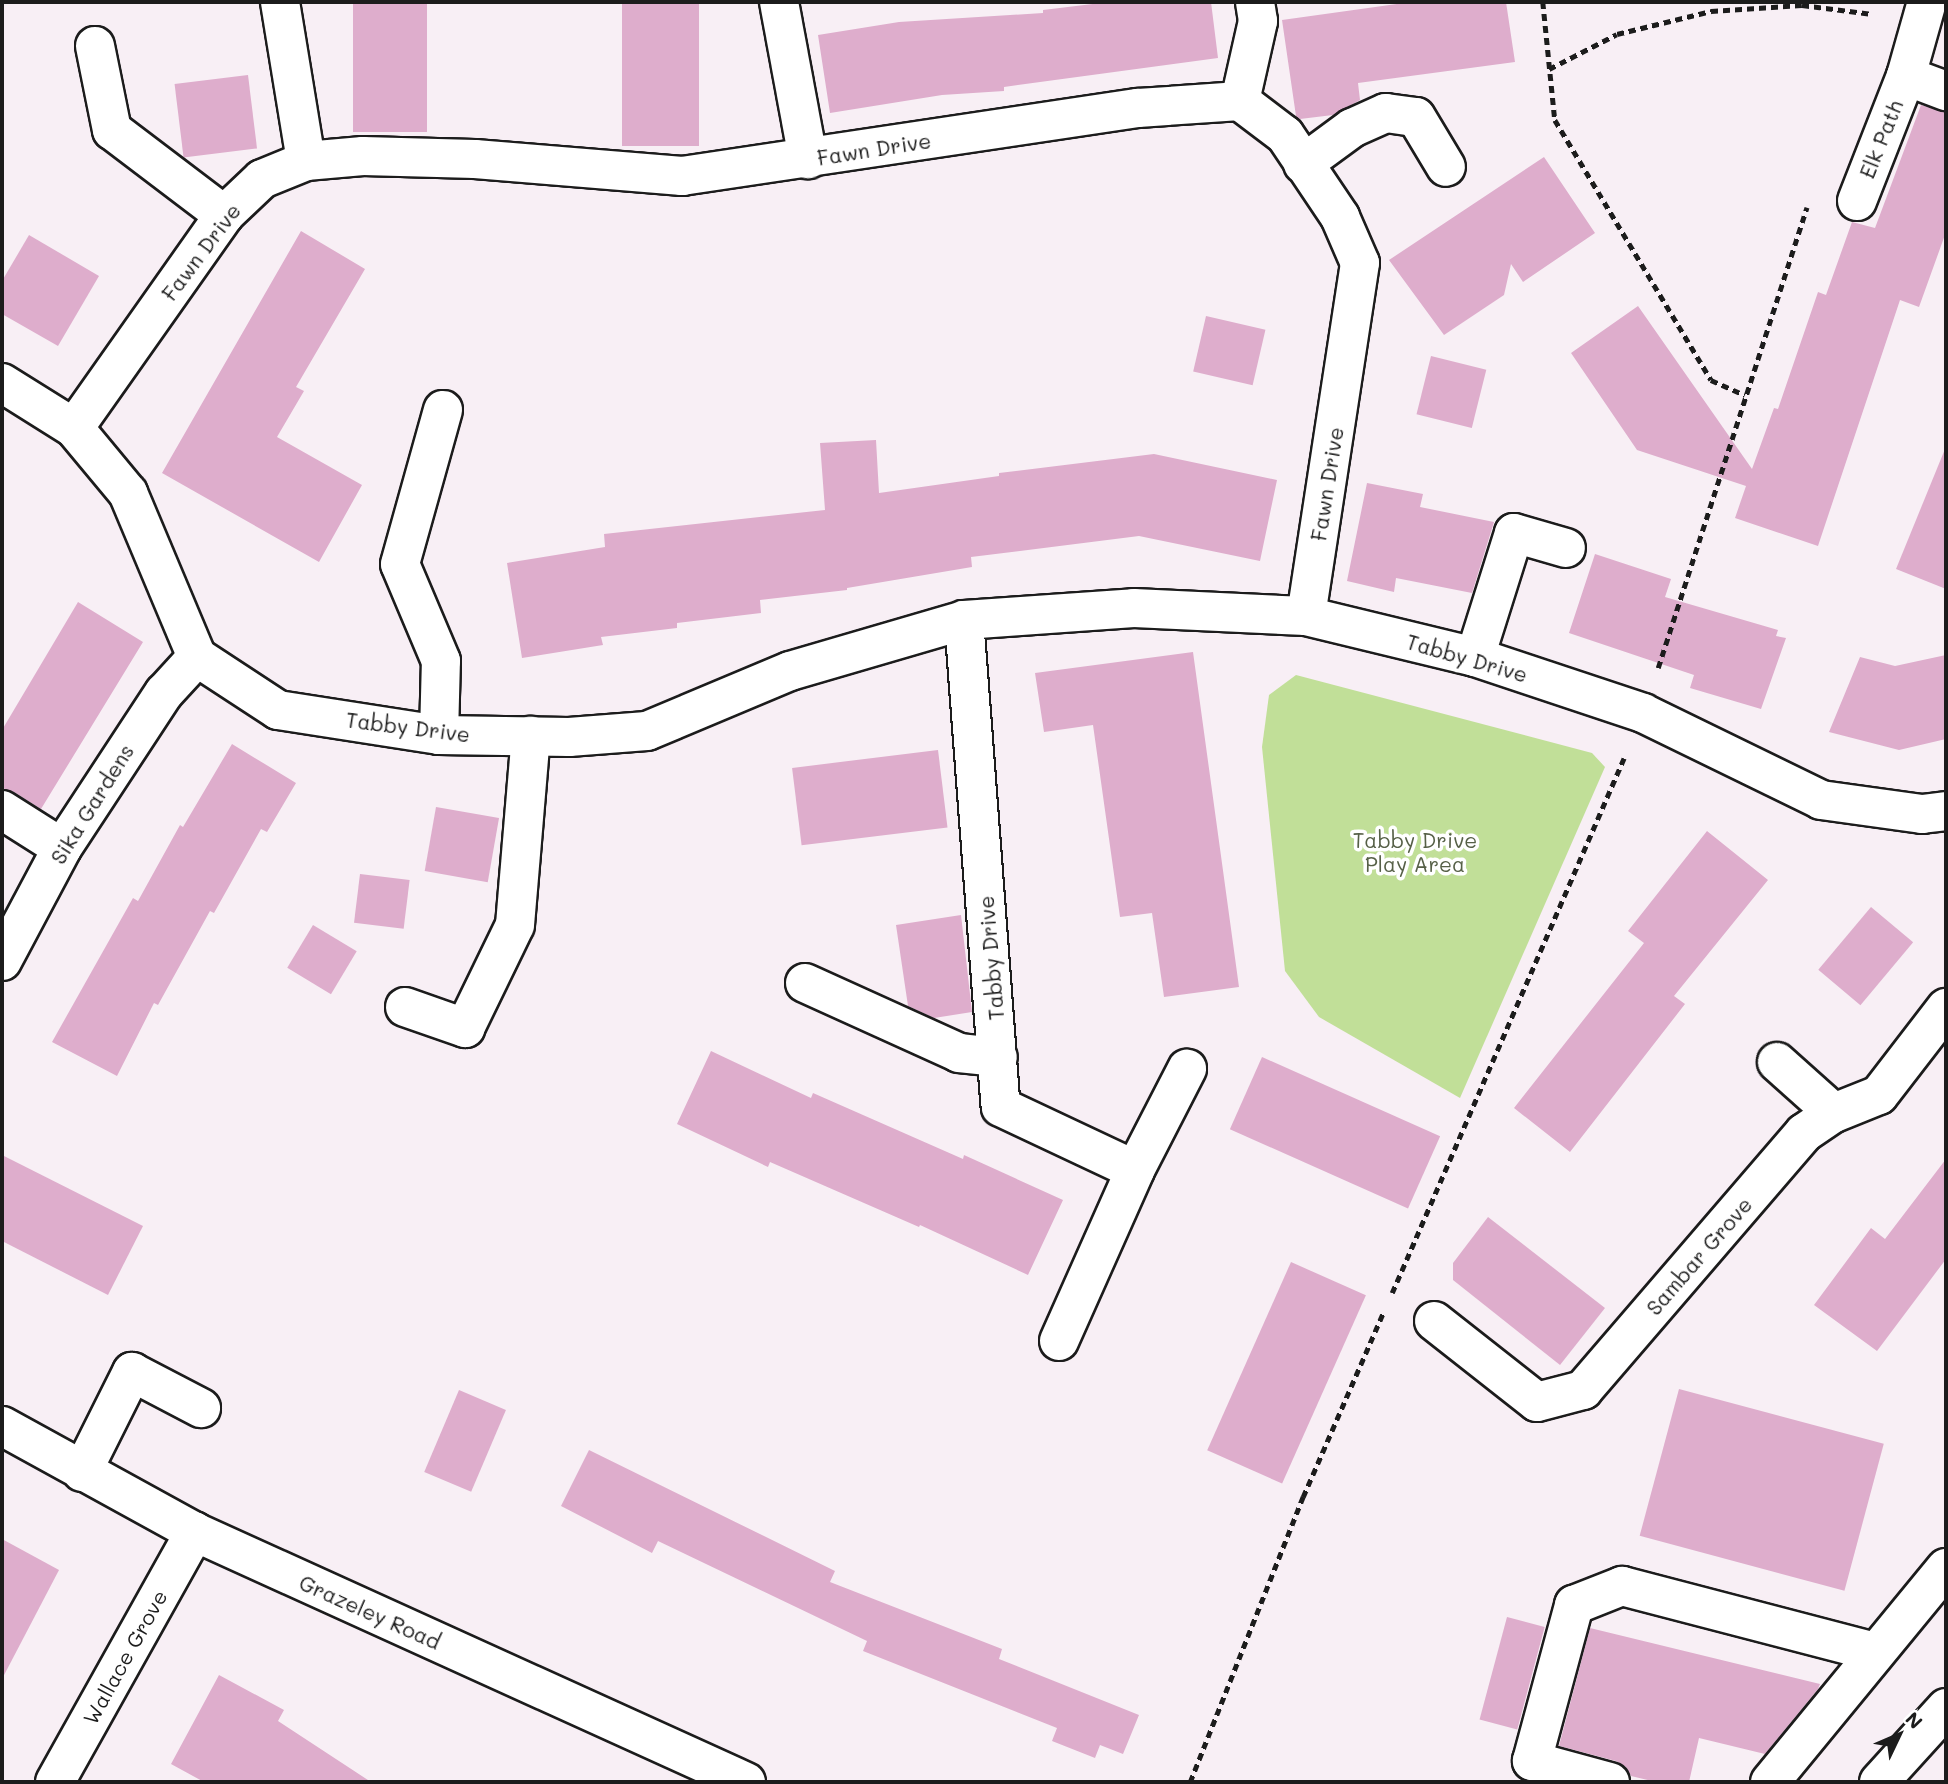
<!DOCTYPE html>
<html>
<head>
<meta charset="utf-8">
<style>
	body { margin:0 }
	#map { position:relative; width:1948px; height:1784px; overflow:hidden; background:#f8eff5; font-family:Mali,sans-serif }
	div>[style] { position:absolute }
	.green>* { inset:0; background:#c1df98 }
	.building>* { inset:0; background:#deadcc; transform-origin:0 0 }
	.path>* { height:4.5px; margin-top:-2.25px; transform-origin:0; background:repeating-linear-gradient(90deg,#1c1c1c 0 7px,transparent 0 12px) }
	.roads { filter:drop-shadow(2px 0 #1c1c1c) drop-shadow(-2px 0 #1c1c1c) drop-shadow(0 2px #1c1c1c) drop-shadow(0 -2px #1c1c1c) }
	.minor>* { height:38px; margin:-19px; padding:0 19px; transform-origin:19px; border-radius:19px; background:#fff }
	span { translate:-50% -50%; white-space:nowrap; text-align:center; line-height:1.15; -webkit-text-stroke:7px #fff; paint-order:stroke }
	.street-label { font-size:21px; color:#1c1c1c }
	.park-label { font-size:21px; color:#566047 }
	.frame { position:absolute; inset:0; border:4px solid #1c1c1c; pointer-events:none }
	.north { position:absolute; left:1864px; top:1700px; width:70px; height:70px; -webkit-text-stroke:5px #fff; paint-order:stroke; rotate:46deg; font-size:19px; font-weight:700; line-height:28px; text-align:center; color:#1c1c1c }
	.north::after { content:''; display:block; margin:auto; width:24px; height:32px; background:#1c1c1c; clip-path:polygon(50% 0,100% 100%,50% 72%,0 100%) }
</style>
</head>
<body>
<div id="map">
	<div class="green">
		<i style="clip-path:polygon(1296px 675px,1592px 753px,1605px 767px,1460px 1098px,1319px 1017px,1285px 971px,1262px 747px,1269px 695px)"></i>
	</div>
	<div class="building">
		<i style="left:353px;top:2px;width:74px;height:130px"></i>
		<i style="left:622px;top:2px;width:77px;height:144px"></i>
		<i style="clip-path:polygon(1109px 2px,1211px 2px,1218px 58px,1004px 87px,1004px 91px,942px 95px,830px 113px,818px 35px,899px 22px,1043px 13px,1043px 10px)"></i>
		<i style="clip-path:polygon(1411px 2px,1506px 2px,1515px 62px,1358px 83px,1360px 100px,1333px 115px,1300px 119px,1296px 116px,1282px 20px)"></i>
		<i style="left:248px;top:75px;width:74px;height:74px;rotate:83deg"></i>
		<i style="clip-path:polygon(1921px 105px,1946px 112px,1946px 232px,1919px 307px,1900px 300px,1818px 546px,1735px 518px,1746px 486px,1637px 450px,1571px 353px,1638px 306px,1752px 469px,1774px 408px,1778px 409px,1818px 292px,1826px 295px,1852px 222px,1875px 228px)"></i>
		<i style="clip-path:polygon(1544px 157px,1595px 233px,1523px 282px,1511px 264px,1504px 295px,1444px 335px,1389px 260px)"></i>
		<i style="clip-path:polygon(301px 231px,365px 269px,296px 387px,304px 391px,277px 437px,362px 485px,319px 562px,162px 473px)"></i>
		<i style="clip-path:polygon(29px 235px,99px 276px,58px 346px,2px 314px,2px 281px)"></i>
		<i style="left:1206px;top:316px;width:61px;height:57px;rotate:13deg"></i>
		<i style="left:1431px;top:356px;width:57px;height:60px;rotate:14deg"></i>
		<i style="clip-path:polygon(876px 440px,879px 493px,999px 476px,999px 473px,1154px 454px,1277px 480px,1260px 561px,1139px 536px,971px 557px,972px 567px,847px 588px,847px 590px,760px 600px,761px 613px,677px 623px,677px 628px,601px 637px,603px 645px,522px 658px,507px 563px,605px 547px,604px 534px,825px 510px,820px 443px)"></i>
		<i style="clip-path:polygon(1945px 449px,1946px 449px,1946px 589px,1896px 569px)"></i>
		<i style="clip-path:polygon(1367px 483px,1423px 494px,1420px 507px,1494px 522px,1472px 593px,1396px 578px,1394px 592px,1347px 581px)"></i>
		<i style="clip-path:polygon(1595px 554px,1671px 579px,1665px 597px,1778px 630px,1776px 636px,1786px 638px,1761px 709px,1690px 688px,1694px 675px,1569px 633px)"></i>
		<i style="clip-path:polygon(78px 602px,143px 642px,41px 809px,14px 792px,2px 788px,2px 730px)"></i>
		<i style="clip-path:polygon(1193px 652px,1239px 987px,1164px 997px,1152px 913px,1120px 917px,1093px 725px,1044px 732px,1035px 673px)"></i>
		<i style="clip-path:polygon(1946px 655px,1946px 739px,1899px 750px,1829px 732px,1860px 657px,1895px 666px)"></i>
		<i style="clip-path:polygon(232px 744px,296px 783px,267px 832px,261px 829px,214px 913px,210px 911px,158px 1005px,154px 1003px,117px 1076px,52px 1042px,133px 898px,138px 901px,180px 825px,183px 827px)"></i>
		<i style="left:938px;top:750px;width:78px;height:147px;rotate:83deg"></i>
		<i style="left:436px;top:807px;width:64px;height:65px;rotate:10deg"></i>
		<i style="clip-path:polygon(1707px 831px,1768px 880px,1674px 996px,1685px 1004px,1570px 1152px,1514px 1108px,1644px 943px,1628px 931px)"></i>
		<i style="left:360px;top:874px;width:50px;height:49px;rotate:7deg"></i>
		<i style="left:1871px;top:907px;width:55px;height:82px;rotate:40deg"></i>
		<i style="clip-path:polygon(961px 915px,972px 1012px,934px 1018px,908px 1006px,896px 925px)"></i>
		<i style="left:313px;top:925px;width:51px;height:50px;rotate:31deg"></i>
		<i style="clip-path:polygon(711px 1051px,811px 1098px,813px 1093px,963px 1159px,964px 1155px,1063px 1200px,1028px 1275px,920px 1225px,919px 1227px,770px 1162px,768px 1167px,677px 1124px)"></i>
		<i style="left:1262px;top:1057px;width:195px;height:79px;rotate:24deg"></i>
		<i style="clip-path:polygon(2px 1155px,143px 1226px,108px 1295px,2px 1241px)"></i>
		<i style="clip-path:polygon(1946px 1159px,1946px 1259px,1877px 1351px,1814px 1305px,1871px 1228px,1885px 1239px)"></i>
		<i style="clip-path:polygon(1488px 1217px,1605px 1308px,1560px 1365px,1453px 1280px,1453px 1263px)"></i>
		<i style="left:1291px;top:1262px;width:82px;height:206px;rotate:24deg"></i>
		<i style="left:1679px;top:1389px;width:212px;height:152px;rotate:15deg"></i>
		<i style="left:459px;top:1390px;width:51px;height:89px;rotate:23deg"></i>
		<i style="clip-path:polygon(589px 1450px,835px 1571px,830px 1582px,1002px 1649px,999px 1659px,1139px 1715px,1123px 1754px,1100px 1745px,1095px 1758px,1052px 1741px,1057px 1728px,863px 1651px,867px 1641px,658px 1541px,652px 1553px,561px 1506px)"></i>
		<i style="clip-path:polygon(2px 1539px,59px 1570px,2px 1679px)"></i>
		<i style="left:1507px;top:1617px;width:39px;height:106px;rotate:15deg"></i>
		<i style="clip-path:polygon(1590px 1628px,1820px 1684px,1818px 1689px,1765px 1754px,1699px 1738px,1689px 1782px,1656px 1782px,1631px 1776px,1626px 1767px,1616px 1761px,1559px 1746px)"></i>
		<i style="clip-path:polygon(219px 1675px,284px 1710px,278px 1721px,371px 1782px,204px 1782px,171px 1764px)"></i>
	</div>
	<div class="path">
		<i style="left:1543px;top:2px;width:119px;rotate:84.2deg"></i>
		<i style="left:1555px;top:120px;width:303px;rotate:59deg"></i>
		<i style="left:1711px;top:380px;width:37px;rotate:24deg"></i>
		<i style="left:1549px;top:69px;width:76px;rotate:-27.2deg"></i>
		<i style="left:1617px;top:34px;width:97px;rotate:-13.7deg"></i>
		<i style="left:1711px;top:11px;width:91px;rotate:-3.8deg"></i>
		<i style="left:1802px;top:5px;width:71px;rotate:7.3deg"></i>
		<i style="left:1658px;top:668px;width:484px;rotate:-72.1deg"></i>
		<i style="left:1392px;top:1293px;width:583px;rotate:-66.56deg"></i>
		<i style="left:1190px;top:1782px;width:307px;rotate:-68.4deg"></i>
		<i style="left:1303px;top:1497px;width:203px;rotate:-66.5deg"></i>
	</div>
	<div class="roads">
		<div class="minor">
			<i style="left:280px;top:2px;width:161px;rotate:80.7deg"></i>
			<i style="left:779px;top:2px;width:160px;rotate:79.5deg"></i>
			<i style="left:95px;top:46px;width:86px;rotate:78.6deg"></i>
			<i style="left:112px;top:130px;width:141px;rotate:37.2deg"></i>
			<i style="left:1906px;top:76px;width:43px;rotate:20.6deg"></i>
			<i style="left:1240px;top:101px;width:82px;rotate:-77.3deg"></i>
			<i style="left:1258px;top:21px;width:19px;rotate:-99deg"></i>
			<i style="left:1303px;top:164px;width:61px;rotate:-36.3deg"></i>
			<i style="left:1352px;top:128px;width:37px;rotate:-24deg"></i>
			<i style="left:1386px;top:113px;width:30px;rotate:8deg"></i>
			<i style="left:1416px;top:117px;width:58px;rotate:59deg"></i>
			<i style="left:1857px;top:201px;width:134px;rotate:-68.6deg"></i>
			<i style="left:1906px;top:76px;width:77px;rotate:-74.2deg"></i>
			<i style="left:2px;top:383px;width:85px;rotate:32deg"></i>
			<i style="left:74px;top:428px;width:85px;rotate:50.3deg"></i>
			<i style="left:128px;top:493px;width:178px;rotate:67.2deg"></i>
			<i style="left:197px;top:657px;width:97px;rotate:33.2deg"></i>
			<i style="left:278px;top:710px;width:163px;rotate:8.8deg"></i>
			<i style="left:439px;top:735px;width:130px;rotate:0.9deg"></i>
			<i style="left:569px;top:737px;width:78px;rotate:-4.4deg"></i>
			<i style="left:647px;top:731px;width:155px;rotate:-22.8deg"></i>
			<i style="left:790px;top:671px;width:181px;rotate:-16.3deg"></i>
			<i style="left:964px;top:620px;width:170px;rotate:-4deg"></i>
			<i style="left:1134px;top:608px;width:172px;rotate:2.7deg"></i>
			<i style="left:1306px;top:616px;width:174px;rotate:13.6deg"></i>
			<i style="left:1475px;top:657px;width:177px;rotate:18.4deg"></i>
			<i style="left:1643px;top:713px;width:198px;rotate:26deg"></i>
			<i style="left:1821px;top:800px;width:102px;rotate:7.9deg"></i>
			<i style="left:1922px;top:814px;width:24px;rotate:-7deg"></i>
			<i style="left:74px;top:428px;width:261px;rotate:-54.8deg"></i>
			<i style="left:224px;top:215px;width:52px;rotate:-43.5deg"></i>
			<i style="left:262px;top:179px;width:48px;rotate:-22.2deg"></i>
			<i style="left:306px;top:161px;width:57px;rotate:-5deg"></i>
			<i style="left:363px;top:156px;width:112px;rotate:1.5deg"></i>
			<i style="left:475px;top:159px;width:208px;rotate:4.7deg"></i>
			<i style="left:682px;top:176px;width:461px;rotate:-8.5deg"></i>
			<i style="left:1138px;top:108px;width:102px;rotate:-3.9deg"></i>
			<i style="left:1240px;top:101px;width:56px;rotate:37.1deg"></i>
			<i style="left:1285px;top:135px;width:99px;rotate:56.1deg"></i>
			<i style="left:1340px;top:217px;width:50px;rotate:66.5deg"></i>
			<i style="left:1360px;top:263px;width:357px;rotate:98.7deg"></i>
			<i style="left:964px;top:620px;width:488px;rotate:85.7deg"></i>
			<i style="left:1001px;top:1107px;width:148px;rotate:25.2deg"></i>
			<i style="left:1475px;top:657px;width:130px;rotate:-72.5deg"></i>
			<i style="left:1514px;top:533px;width:54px;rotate:16.1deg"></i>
			<i style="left:439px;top:735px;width:74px;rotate:-88.5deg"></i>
			<i style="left:441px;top:661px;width:105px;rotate:-112.9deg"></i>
			<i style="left:400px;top:564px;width:160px;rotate:-74.4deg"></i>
			<i style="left:2px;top:810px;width:71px;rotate:32.3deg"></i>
			<i style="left:2px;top:961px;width:128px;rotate:-62deg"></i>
			<i style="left:62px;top:848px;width:186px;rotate:-56.7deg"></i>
			<i style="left:164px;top:693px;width:49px;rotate:-47.5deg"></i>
			<i style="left:805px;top:983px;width:169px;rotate:24.4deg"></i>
			<i style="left:959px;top:1053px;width:39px;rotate:6deg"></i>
			<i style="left:405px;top:1007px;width:64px;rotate:19.3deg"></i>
			<i style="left:465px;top:1028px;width:114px;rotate:-64.1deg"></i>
			<i style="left:515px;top:925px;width:190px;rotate:-85.2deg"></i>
			<i style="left:1777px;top:1062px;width:76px;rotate:41.8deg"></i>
			<i style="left:1434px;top:1321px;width:131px;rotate:38.2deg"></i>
			<i style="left:1537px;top:1402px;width:48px;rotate:-14.6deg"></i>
			<i style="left:1583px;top:1390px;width:339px;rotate:-49.3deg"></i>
			<i style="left:1804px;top:1133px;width:36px;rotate:-34deg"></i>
			<i style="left:1834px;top:1113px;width:48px;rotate:-21.8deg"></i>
			<i style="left:1879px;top:1095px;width:110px;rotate:-52.4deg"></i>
			<i style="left:1059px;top:1341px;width:187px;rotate:-66deg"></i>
			<i style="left:1135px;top:1170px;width:114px;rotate:-62.8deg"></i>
			<i style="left:2px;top:1426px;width:220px;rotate:28.8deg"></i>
			<i style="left:195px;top:1532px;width:605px;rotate:24.4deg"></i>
			<i style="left:82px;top:1472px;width:112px;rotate:-63.4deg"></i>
			<i style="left:132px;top:1372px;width:78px;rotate:27.6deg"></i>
			<i style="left:55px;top:1782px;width:287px;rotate:-60.8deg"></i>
			<i style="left:1610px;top:1782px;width:81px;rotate:-164.9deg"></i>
			<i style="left:1532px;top:1761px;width:162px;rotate:-74.9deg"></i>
			<i style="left:1574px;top:1605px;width:52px;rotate:-21.6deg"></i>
			<i style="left:1622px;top:1586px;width:261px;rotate:14.6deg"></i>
			<i style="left:1770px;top:1782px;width:277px;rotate:-50.6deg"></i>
			<i style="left:1879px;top:1782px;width:100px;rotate:-47.8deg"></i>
		</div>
	</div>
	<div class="street-label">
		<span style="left:1881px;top:139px;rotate:-68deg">Elk Path</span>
		<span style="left:874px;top:149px;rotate:-9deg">Fawn Drive</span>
		<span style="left:201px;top:252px;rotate:-53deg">Fawn Drive</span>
		<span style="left:1327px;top:484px;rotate:-81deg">Fawn Drive</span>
		<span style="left:1467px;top:658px;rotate:16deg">Tabby Drive</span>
		<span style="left:408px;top:727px;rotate:7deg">Tabby Drive</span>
		<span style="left:92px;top:804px;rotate:-58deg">Sika Gardens</span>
		<span style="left:991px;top:958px;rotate:-95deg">Tabby Drive</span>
		<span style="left:1699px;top:1256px;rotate:-49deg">Sambar Grove</span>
		<span style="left:370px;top:1612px;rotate:24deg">Grazeley Road</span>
		<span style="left:125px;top:1657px;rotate:-61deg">Wallace Grove</span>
	</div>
	<div class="park-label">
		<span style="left:1415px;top:852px">Tabby Drive<br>Play Area</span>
	</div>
	<div class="frame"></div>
	<div class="north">N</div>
</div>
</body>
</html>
